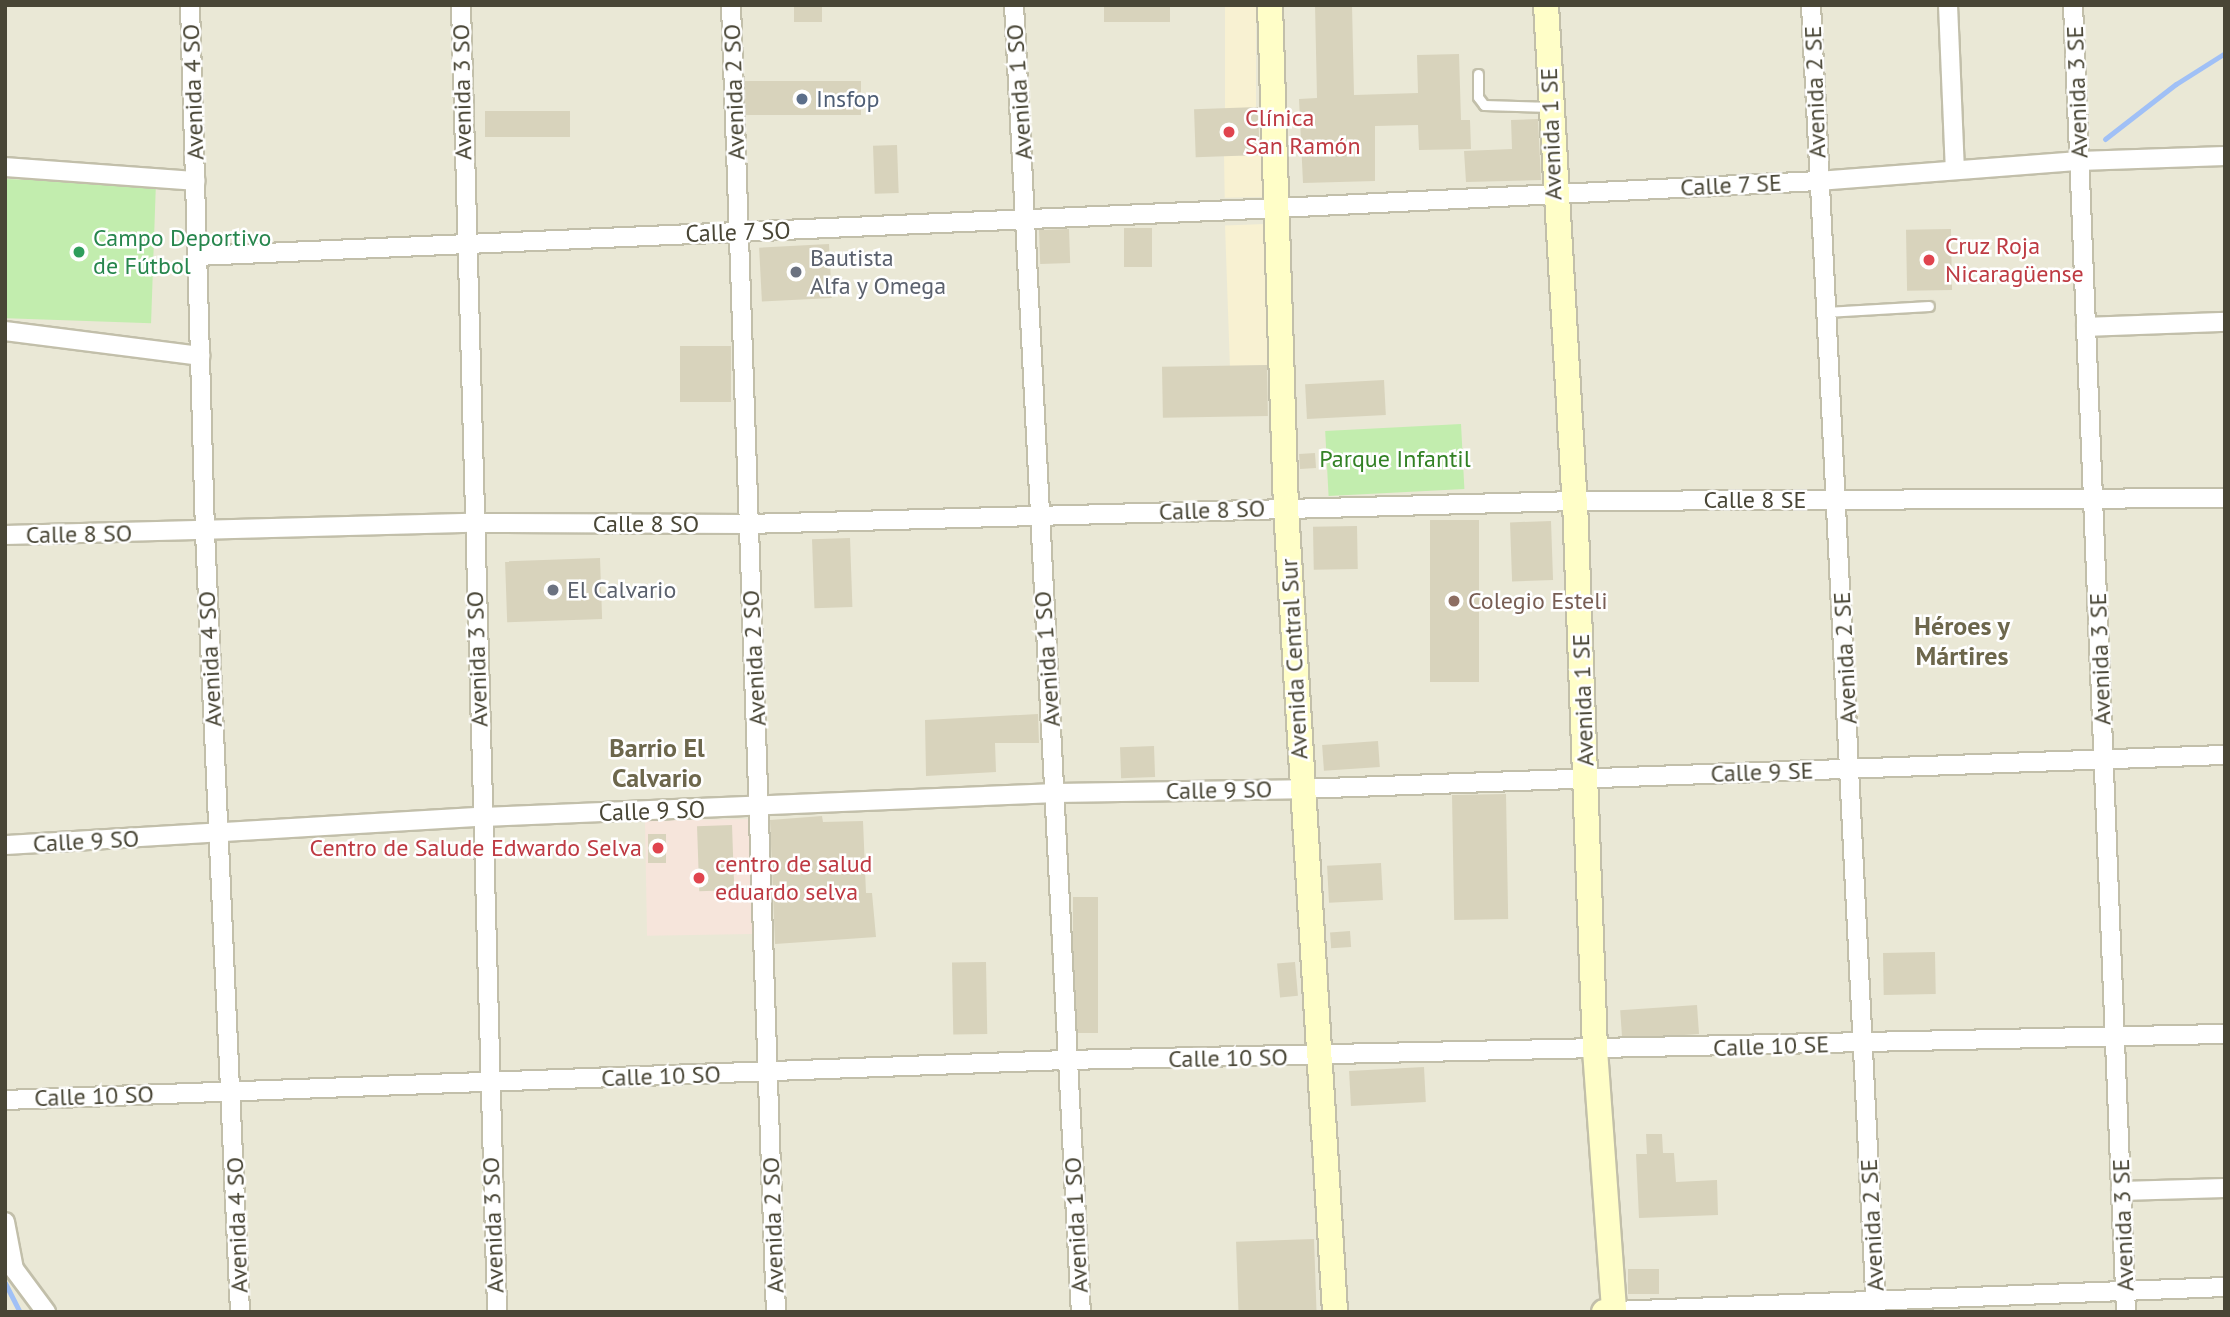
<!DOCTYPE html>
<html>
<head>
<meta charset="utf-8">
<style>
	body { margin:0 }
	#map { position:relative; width:2230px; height:1317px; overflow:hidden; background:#f5f4e8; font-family:"PT Sans",sans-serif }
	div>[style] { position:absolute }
	.residential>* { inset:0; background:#eae8d6; transform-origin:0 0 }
	.commercial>* { inset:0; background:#f8f1d2; transform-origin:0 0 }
	.medical>* { inset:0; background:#f6e5db; transform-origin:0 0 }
	.green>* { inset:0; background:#c2edae; transform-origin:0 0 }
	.stream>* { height:5px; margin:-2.5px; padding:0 2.5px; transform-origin:2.5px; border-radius:2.5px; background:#a0c0f6 }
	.building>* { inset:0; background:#d8d3bc; transform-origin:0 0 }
	.roads { filter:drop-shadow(2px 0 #c2bfaa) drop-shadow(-2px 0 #c2bfaa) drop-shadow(0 2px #c2bfaa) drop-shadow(0 -2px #c2bfaa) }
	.lane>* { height:9px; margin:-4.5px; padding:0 4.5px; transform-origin:4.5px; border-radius:4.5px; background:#fff }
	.street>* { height:18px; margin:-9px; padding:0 9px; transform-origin:9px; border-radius:9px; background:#fff }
	.secondary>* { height:24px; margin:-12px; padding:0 12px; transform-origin:12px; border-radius:12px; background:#fffec8 }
	.dots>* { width:19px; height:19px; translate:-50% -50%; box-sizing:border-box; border:4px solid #fff; border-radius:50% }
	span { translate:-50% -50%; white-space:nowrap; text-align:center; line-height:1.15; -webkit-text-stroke:5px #fff; paint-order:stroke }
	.street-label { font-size:24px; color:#494636 }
	.service-label { font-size:24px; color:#4e5e75 }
	.left { translate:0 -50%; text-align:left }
	.health-label { font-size:24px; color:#be3a42 }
	.right { translate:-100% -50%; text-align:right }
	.leisure-label { font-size:24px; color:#27864d }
	.worship-label { font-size:24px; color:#5b616d }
	.park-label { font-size:24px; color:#328124 }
	.education-label { font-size:24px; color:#785e54 }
	.neighbourhood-label { font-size:26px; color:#6d674c; font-weight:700 }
	.frame { position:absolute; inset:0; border:7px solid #494636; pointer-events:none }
</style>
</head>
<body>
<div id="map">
	<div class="residential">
		<i style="left:5px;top:5px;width:2220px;height:1307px"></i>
	</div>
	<div class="commercial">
		<i style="left:1225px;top:5px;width:31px;height:104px"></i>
		<i style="left:1263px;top:155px;width:42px;height:39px;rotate:89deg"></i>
		<i style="left:1265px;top:224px;width:141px;height:40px;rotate:88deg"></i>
	</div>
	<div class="medical">
		<i style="left:750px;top:819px;width:115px;height:105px;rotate:89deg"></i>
	</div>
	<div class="green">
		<i style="left:5px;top:179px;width:151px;height:139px;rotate:2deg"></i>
		<i style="left:1461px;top:424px;width:65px;height:136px;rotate:87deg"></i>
	</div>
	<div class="stream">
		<i style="left:2105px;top:139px;width:90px;rotate:-37.8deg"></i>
		<i style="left:2176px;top:84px;width:58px;rotate:-32.3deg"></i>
		<i style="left:5px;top:1283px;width:33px;rotate:63deg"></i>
	</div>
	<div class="building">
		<i style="left:794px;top:5px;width:28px;height:17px"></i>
		<i style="left:1104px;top:5px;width:66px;height:17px"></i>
		<i style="clip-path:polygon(1315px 5px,1352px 5px,1354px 95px,1418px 93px,1417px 55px,1459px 54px,1461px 120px,1470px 120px,1471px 149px,1419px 150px,1418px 125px,1375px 126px,1375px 181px,1303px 183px,1299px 99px,1317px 98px)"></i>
		<i style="left:861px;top:81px;width:34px;height:116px;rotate:90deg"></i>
		<i style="left:1258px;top:107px;width:48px;height:64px;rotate:88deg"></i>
		<i style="left:485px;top:111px;width:85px;height:26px"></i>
		<i style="clip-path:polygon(1538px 119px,1541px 180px,1466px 182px,1464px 151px,1512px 149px,1511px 120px)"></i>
		<i style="left:897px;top:145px;width:48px;height:24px;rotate:88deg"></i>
		<i style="left:1124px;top:228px;width:28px;height:39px"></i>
		<i style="left:1069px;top:229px;width:34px;height:30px;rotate:88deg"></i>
		<i style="left:1951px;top:229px;width:61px;height:45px;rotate:89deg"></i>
		<i style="left:829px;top:244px;width:54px;height:70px;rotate:87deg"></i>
		<i style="left:680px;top:346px;width:51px;height:56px"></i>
		<i style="left:1267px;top:365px;width:51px;height:105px;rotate:89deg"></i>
		<i style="left:1384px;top:380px;width:35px;height:79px;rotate:87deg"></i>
		<i style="left:1315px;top:453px;width:15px;height:16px;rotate:86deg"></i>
		<i style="left:1430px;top:520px;width:49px;height:162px"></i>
		<i style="left:1551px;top:521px;width:59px;height:41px;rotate:88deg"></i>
		<i style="left:1357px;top:526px;width:43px;height:44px;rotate:89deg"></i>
		<i style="left:850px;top:538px;width:69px;height:38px;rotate:88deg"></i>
		<i style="left:600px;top:558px;width:61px;height:95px;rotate:88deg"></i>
		<i style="clip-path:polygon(1038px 714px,1039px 743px,995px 743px,996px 772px,926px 776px,925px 720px)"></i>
		<i style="left:1378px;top:741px;width:26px;height:56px;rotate:86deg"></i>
		<i style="left:1154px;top:746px;width:31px;height:34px;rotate:88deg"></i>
		<i style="left:1506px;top:794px;width:125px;height:54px;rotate:89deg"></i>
		<i style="clip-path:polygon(822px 816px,823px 822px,863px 821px,866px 893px,872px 893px,876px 937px,775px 944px,770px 820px)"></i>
		<i style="left:732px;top:825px;width:65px;height:35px;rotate:88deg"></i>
		<i style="left:648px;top:834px;width:18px;height:29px"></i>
		<i style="left:1381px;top:863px;width:37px;height:54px;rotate:87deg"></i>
		<i style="left:1073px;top:897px;width:25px;height:136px"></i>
		<i style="left:1350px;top:931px;width:16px;height:20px;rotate:86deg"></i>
		<i style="left:1935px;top:952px;width:42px;height:52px;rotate:89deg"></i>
		<i style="left:986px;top:962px;width:72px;height:34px;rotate:89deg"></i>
		<i style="left:1295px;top:962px;width:34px;height:18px;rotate:85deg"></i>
		<i style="left:1697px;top:1005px;width:29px;height:77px;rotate:86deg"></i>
		<i style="left:1424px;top:1067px;width:35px;height:75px;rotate:87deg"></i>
		<i style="clip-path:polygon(1646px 1134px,1662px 1134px,1663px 1153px,1674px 1153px,1676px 1182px,1717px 1180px,1718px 1215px,1639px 1218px,1636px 1154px,1647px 1154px)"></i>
		<i style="left:1314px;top:1239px;width:71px;height:78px;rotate:88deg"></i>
		<i style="left:1628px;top:1269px;width:31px;height:25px"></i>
	</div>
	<div class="roads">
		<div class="lane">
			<i style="left:1478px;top:74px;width:23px;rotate:90deg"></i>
			<i style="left:1478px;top:97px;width:10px;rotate:53deg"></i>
			<i style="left:1484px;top:105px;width:66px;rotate:1.7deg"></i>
			<i style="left:1826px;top:312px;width:103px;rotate:-3.3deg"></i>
		</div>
		<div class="street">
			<i style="left:190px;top:5px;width:527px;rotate:88.37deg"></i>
			<i style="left:205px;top:532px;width:781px;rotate:87.43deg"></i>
			<i style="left:461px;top:5px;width:1307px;rotate:88.42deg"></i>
			<i style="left:731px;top:5px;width:1308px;rotate:88.03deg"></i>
			<i style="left:1014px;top:5px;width:1309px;rotate:87.07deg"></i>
			<i style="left:1811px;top:5px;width:1309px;rotate:87.15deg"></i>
			<i style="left:1948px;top:5px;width:165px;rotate:87.6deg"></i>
			<i style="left:2073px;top:5px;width:1308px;rotate:87.68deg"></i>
			<i style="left:5px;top:167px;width:191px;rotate:4.2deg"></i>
			<i style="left:197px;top:256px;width:1082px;rotate:-2.54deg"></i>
			<i style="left:1278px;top:208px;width:541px;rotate:-2.86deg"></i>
			<i style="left:1818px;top:181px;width:262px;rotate:-4.4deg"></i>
			<i style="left:2079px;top:161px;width:146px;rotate:-2deg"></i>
			<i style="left:2086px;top:327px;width:139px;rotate:-2.1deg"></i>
			<i style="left:5px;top:331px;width:197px;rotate:7.3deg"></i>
			<i style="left:5px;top:535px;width:467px;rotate:-1.5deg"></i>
			<i style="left:472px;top:523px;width:275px;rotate:0.2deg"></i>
			<i style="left:747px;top:524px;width:828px;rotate:-1.59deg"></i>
			<i style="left:1575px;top:501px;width:650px;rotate:-0.26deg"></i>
			<i style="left:5px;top:845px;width:479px;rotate:-3.4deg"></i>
			<i style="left:483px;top:817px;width:574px;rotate:-2.4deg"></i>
			<i style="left:1056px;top:793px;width:244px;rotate:-0.9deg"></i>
			<i style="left:1300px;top:789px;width:926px;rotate:-2.11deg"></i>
			<i style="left:5px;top:1100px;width:1062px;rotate:-2.16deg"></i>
			<i style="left:1066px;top:1060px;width:1159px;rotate:-1.29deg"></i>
			<i style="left:2121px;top:1191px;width:104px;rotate:-1.7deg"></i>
			<i style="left:5px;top:1222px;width:48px;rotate:79.2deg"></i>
			<i style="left:14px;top:1269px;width:54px;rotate:53.3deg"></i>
			<i style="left:1614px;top:1311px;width:611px;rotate:-2.25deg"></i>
		</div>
		<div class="secondary">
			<i style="left:1270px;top:5px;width:503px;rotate:88.18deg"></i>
			<i style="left:1286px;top:508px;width:805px;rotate:86.51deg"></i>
			<i style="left:1546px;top:5px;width:497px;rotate:86.7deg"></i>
			<i style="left:1575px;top:501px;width:549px;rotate:87.91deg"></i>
			<i style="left:1595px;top:1050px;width:262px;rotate:85.8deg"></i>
			<i style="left:1614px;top:1311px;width:10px;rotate:174deg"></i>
		</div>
	</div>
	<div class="dots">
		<i style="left:802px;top:99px;background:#5c6f8a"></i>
		<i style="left:1229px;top:132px;background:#e0444e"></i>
		<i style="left:79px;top:252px;background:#2e9e5b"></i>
		<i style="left:1929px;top:260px;background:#e0444e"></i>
		<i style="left:796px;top:272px;background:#6b7280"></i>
		<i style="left:553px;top:590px;background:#6b7280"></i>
		<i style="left:1454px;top:601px;background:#8d6e63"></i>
		<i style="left:658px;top:848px;background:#e0444e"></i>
		<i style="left:699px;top:878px;background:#e0444e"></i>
	</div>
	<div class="street-label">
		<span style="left:193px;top:92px;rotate:-92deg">Avenida 4 SO</span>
		<span style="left:462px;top:92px;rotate:-91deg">Avenida 3 SO</span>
		<span style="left:734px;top:92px;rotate:-92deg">Avenida 2 SO</span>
		<span style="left:1019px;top:92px;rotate:-94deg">Avenida 1 SO</span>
		<span style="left:1815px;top:92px;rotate:-92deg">Avenida 2 SE</span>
		<span style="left:2077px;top:92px;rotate:-92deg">Avenida 3 SE</span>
		<span style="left:1551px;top:134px;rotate:-92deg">Avenida 1 SE</span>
		<span style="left:1731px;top:185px;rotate:-3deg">Calle 7 SE</span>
		<span style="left:738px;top:232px;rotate:-2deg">Calle 7 SO</span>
		<span style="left:1755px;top:500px">Calle 8 SE</span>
		<span style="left:1212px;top:510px;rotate:-2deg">Calle 8 SO</span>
		<span style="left:646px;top:524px">Calle 8 SO</span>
		<span style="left:79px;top:534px;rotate:-1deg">Calle 8 SO</span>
		<span style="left:754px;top:658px;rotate:-93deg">Avenida 2 SO</span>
		<span style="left:1845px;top:658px;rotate:-93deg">Avenida 2 SE</span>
		<span style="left:210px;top:659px;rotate:-93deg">Avenida 4 SO</span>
		<span style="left:477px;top:659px;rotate:-92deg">Avenida 3 SO</span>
		<span style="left:1047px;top:659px;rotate:-94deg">Avenida 1 SO</span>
		<span style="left:1294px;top:659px;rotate:-93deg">Avenida Central Sur</span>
		<span style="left:2100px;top:659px;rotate:-92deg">Avenida 3 SE</span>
		<span style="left:1583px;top:700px;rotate:-92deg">Avenida 1 SE</span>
		<span style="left:1762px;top:772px;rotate:-2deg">Calle 9 SE</span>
		<span style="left:1219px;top:790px;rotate:-1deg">Calle 9 SO</span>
		<span style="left:652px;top:811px;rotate:-2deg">Calle 9 SO</span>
		<span style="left:86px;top:841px;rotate:-3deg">Calle 9 SO</span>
		<span style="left:1771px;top:1046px;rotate:-2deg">Calle 10 SE</span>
		<span style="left:1228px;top:1058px;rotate:-1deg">Calle 10 SO</span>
		<span style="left:661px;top:1076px;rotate:-2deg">Calle 10 SO</span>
		<span style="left:94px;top:1096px;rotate:-2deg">Calle 10 SO</span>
		<span style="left:237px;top:1225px;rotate:-92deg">Avenida 4 SO</span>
		<span style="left:493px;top:1225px;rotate:-92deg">Avenida 3 SO</span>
		<span style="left:773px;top:1225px;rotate:-92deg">Avenida 2 SO</span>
		<span style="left:1076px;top:1225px;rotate:-93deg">Avenida 1 SO</span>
		<span style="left:1872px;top:1225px;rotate:-93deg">Avenida 2 SE</span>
		<span style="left:2123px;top:1225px;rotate:-92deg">Avenida 3 SE</span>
	</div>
	<div class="service-label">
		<span class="left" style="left:816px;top:99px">Insfop</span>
	</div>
	<div class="health-label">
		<span class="left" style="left:1245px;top:132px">Clínica<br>San Ramón</span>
		<span class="left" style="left:1945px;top:260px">Cruz Roja<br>Nicaragüense</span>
		<span class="right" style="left:642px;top:848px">Centro de Salude Edwardo Selva</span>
		<span class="left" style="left:715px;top:878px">centro de salud<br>eduardo selva</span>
	</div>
	<div class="leisure-label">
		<span class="left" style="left:93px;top:252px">Campo Deportivo<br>de Fútbol</span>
	</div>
	<div class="worship-label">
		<span class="left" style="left:810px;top:272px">Bautista<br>Alfa y Omega</span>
		<span class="left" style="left:567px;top:590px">El Calvario</span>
	</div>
	<div class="park-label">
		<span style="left:1395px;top:459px">Parque Infantil</span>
	</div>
	<div class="education-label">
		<span class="left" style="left:1468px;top:601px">Colegio Esteli</span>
	</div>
	<div class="neighbourhood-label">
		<span style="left:1962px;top:641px">Héroes y<br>Mártires</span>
		<span style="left:657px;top:763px">Barrio El<br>Calvario</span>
	</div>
	<div class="frame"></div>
</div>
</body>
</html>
